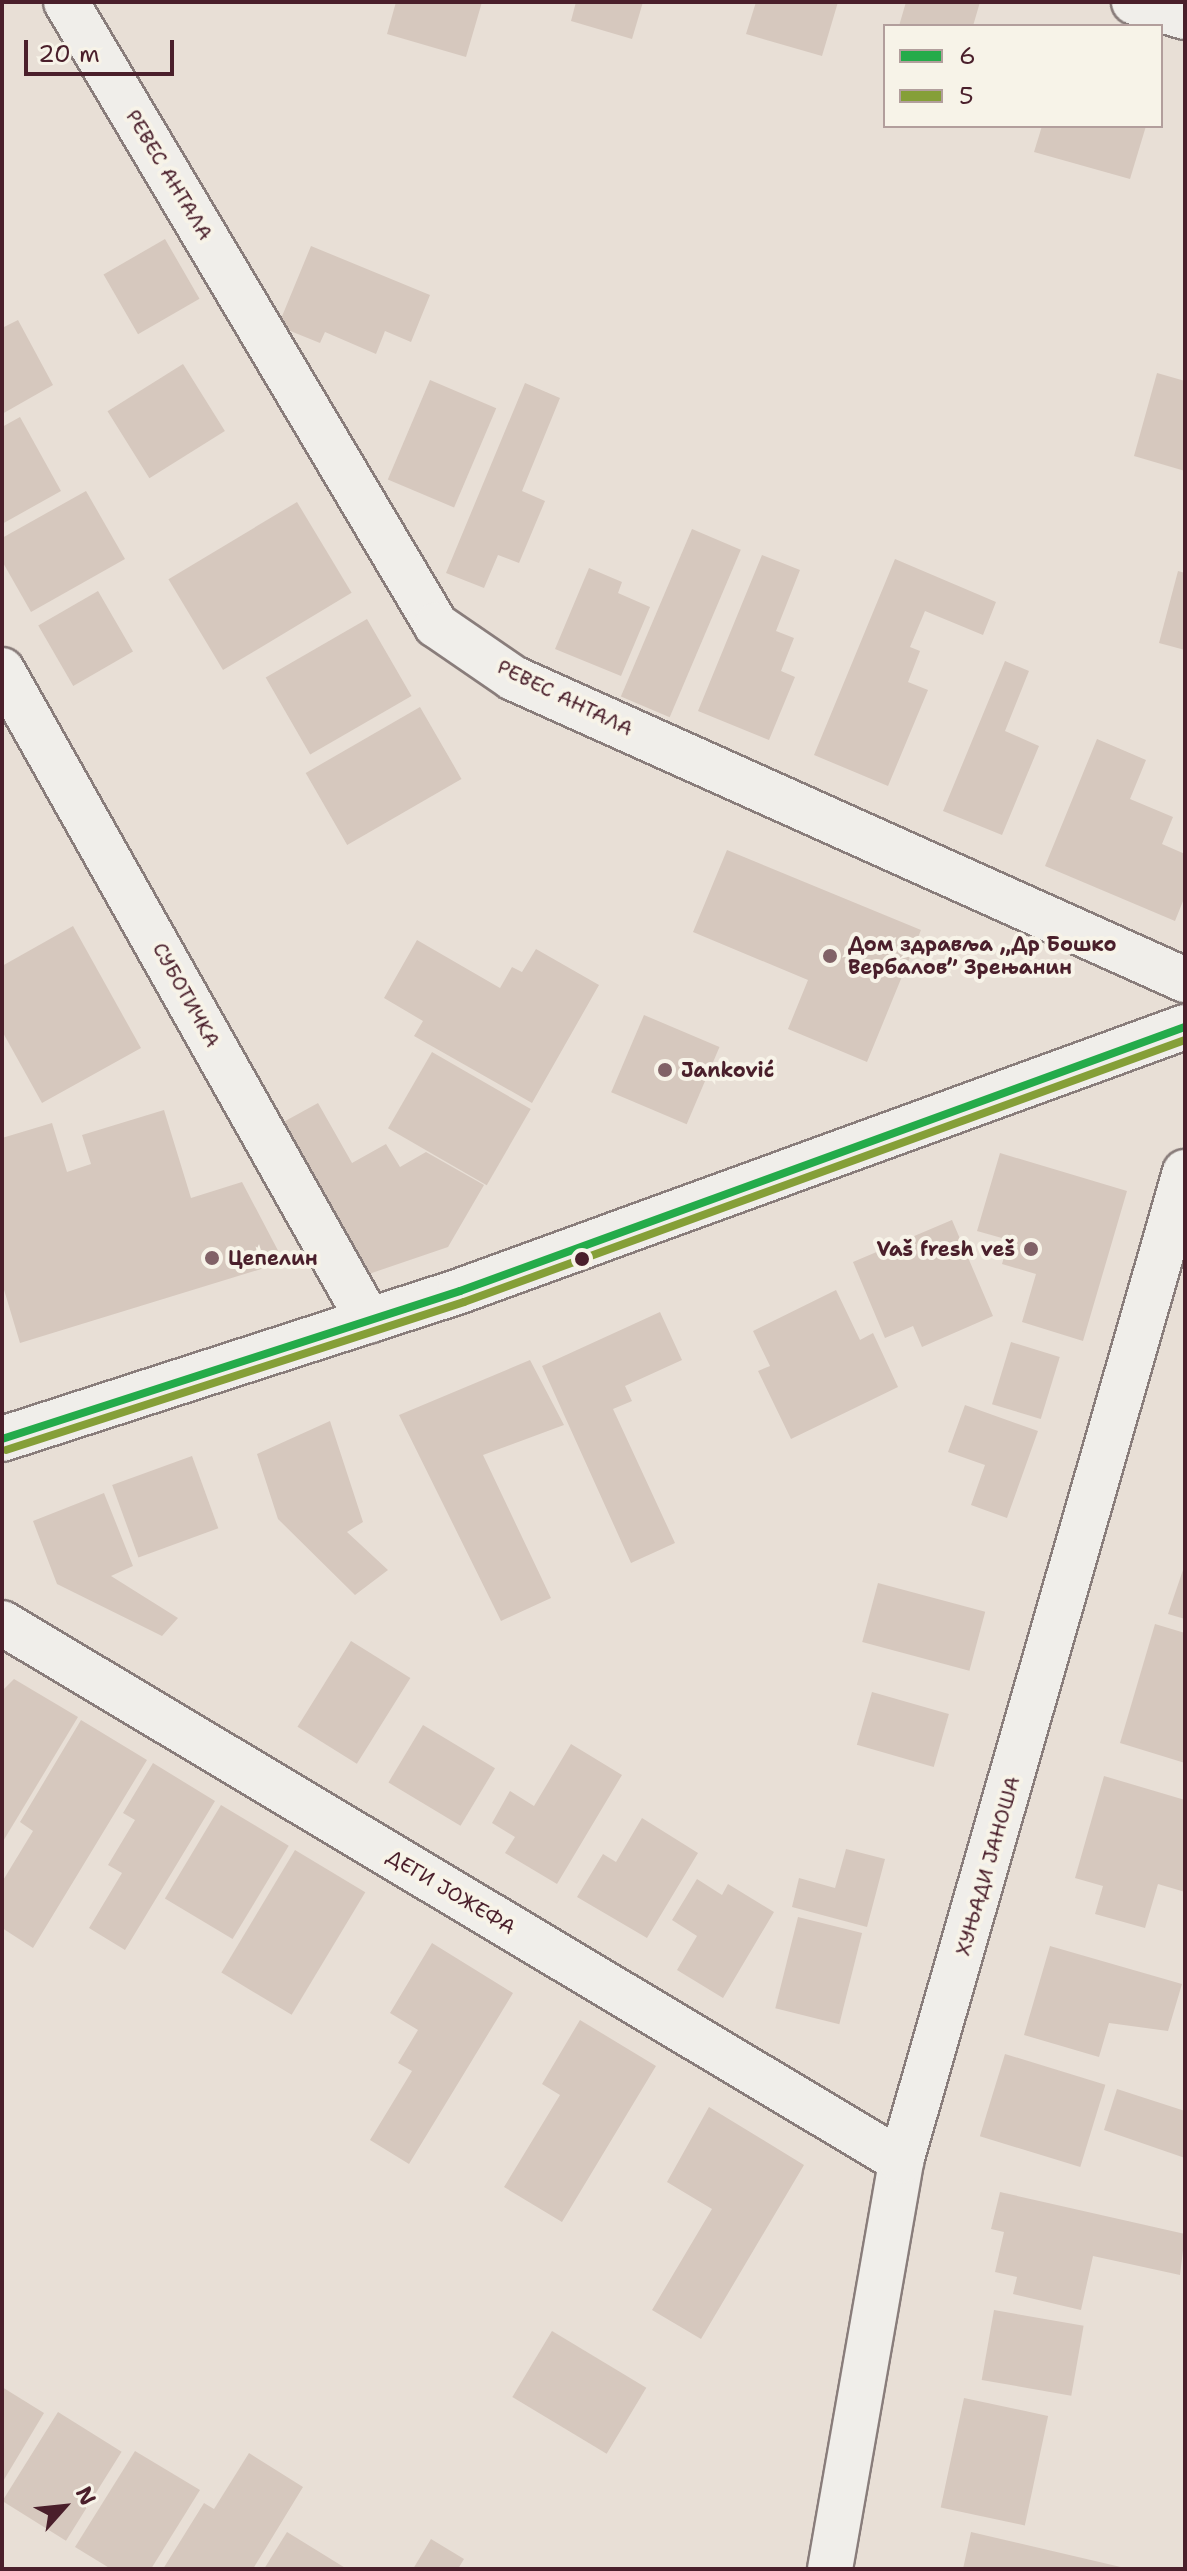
<!DOCTYPE html>
<html>
<head>
<meta charset="utf-8">
<style>
	body { margin:0 }
	#map { position:relative; width:1187px; height:2571px; overflow:hidden; background:#e8dfd6; font-family:"Shantell Sans",sans-serif }
	div>[style] { position:absolute }
	.building>* { inset:0; background:#d6c8be; transform-origin:0 0 }
	.roads { filter:drop-shadow(2px 0 #897d7b) drop-shadow(-2px 0 #897d7b) drop-shadow(0 2px #897d7b) drop-shadow(0 -2px #897d7b) }
	.minor>* { height:44px; margin:-22px; padding:0 22px; transform-origin:22px; border-radius:22px; background:#f0eeea }
	.bus-1>* { height:8px; margin:-4px; padding:0 4px; transform-origin:4px; border-radius:4px; background:#24ab4a }
	.bus-2>* { height:8px; margin:-4px; padding:0 4px; transform-origin:4px; border-radius:4px; background:#859f38 }
	.dots>* { width:22px; height:22px; translate:-50% -50%; box-sizing:border-box; border:4px solid #f7f3e8; border-radius:50% }
	span { translate:-50% -50%; white-space:nowrap; text-align:center; line-height:1.15; -webkit-text-stroke:8px #f7f3e8; paint-order:stroke }
	.street-label { font-size:20px; color:#4a1f2b }
	.poi-label { font-size:20px; color:#4a1f2b; font-weight:700 }
	.left { translate:0 -50%; text-align:left }
	.right { translate:-100% -50%; text-align:right }
	.frame { position:absolute; inset:0; border:4px solid #4a1f2b; pointer-events:none }
	.legend { position:absolute; left:883px; top:24px; width:280px; height:104px; box-sizing:border-box; background:#f7f3e8; border:2px solid #b29e9c; margin:0; padding:10px 14px; list-style:none; font-size:24px; color:#4a1f2b }
	.legend li { display:flex; align-items:center; gap:16px; height:40px }
	.legend b { width:40px; border:2px solid #b29e9c }
	.north { position:absolute; left:24px; top:2467px; width:80px; height:80px; -webkit-text-stroke:6px #f7f3e8; paint-order:stroke; rotate:63deg; font-size:22px; font-weight:700; line-height:32px; text-align:center; color:#4a1f2b }
	.north::after { content:''; display:block; margin:auto; width:28px; height:36px; background:#4a1f2b; clip-path:polygon(50% 0,100% 100%,50% 72%,0 100%) }
	.scale { position:absolute; left:24px; top:40px; width:150px; height:36px; box-sizing:border-box; border:4px solid #4a1f2b; border-top:0; padding-left:10px; font-size:24px; line-height:28px; white-space:nowrap; color:#4a1f2b; -webkit-text-stroke:6px #f7f3e8; paint-order:stroke }
</style>
</head>
<body>
<div id="map">
	<div class="building">
		<i style="clip-path:polygon(396px 2px,482px 2px,466px 57px,387px 34px)"></i>
		<i style="clip-path:polygon(576px 2px,643px 2px,632px 39px,571px 21px)"></i>
		<i style="clip-path:polygon(756px 2px,838px 2px,822px 56px,746px 34px)"></i>
		<i style="clip-path:polygon(906px 2px,980px 2px,973px 26px,899px 26px)"></i>
		<i style="clip-path:polygon(1042px 126px,1146px 126px,1130px 179px,1034px 152px)"></i>
		<i style="left:165px;top:239px;width:69px;height:71px;rotate:60deg"></i>
		<i style="clip-path:polygon(311px 246px,430px 295px,411px 342px,385px 331px,376px 354px,325px 332px,320px 343px,278px 326px)"></i>
		<i style="clip-path:polygon(18px 320px,53px 385px,2px 414px,2px 328px)"></i>
		<i style="left:183px;top:364px;width:79px;height:89px;rotate:58deg"></i>
		<i style="clip-path:polygon(1157px 373px,1185px 381px,1185px 471px,1134px 456px)"></i>
		<i style="left:430px;top:380px;width:72px;height:108px;rotate:23deg"></i>
		<i style="clip-path:polygon(525px 383px,560px 398px,522px 491px,545px 501px,519px 563px,498px 555px,484px 588px,446px 573px)"></i>
		<i style="clip-path:polygon(20px 417px,61px 491px,2px 524px,2px 427px)"></i>
		<i style="clip-path:polygon(86px 491px,125px 559px,31px 612px,2px 561px,2px 538px)"></i>
		<i style="left:297px;top:502px;width:106px;height:150px;rotate:59deg"></i>
		<i style="left:692px;top:529px;width:53px;height:182px;rotate:23deg"></i>
		<i style="clip-path:polygon(762px 555px,800px 570px,776px 631px,794px 638px,781px 671px,795px 677px,769px 740px,698px 711px)"></i>
		<i style="clip-path:polygon(895px 559px,996px 602px,983px 635px,925px 611px,910px 647px,920px 651px,908px 682px,928px 690px,888px 786px,814px 755px)"></i>
		<i style="clip-path:polygon(589px 568px,622px 582px,618px 593px,650px 607px,621px 676px,555px 649px)"></i>
		<i style="clip-path:polygon(1178px 571px,1185px 573px,1185px 650px,1159px 643px)"></i>
		<i style="left:98px;top:591px;width:70px;height:69px;rotate:60deg"></i>
		<i style="left:367px;top:619px;width:89px;height:117px;rotate:60deg"></i>
		<i style="clip-path:polygon(1005px 661px,1029px 671px,1005px 731px,1039px 746px,1002px 835px,943px 811px)"></i>
		<i style="left:420px;top:707px;width:83px;height:132px;rotate:60deg"></i>
		<i style="clip-path:polygon(1097px 739px,1146px 760px,1130px 799px,1173px 817px,1162px 844px,1185px 854px,1185px 896px,1175px 921px,1045px 866px)"></i>
		<i style="clip-path:polygon(727px 850px,921px 930px,867px 1062px,788px 1029px,808px 980px,693px 932px)"></i>
		<i style="clip-path:polygon(73px 926px,141px 1048px,42px 1103px,2px 1031px,2px 966px)"></i>
		<i style="clip-path:polygon(417px 940px,500px 988px,512px 967px,522px 972px,536px 949px,599px 985px,532px 1103px,414px 1036px,423px 1021px,384px 998px)"></i>
		<i style="left:644px;top:1015px;width:82px;height:84px;rotate:23deg"></i>
		<i style="left:432px;top:1052px;width:114px;height:88px;rotate:30deg"></i>
		<i style="clip-path:polygon(318px 1103px,352px 1163px,386px 1144px,400px 1167px,426px 1152px,484px 1185px,448px 1247px,363px 1276px,278px 1125px)"></i>
		<i style="clip-path:polygon(164px 1110px,191px 1198px,242px 1182px,284px 1262px,20px 1343px,2px 1283px,2px 1138px,52px 1123px,67px 1172px,91px 1164px,82px 1135px)"></i>
		<i style="clip-path:polygon(1000px 1153px,1127px 1191px,1083px 1341px,1022px 1322px,1036px 1274px,1002px 1264px,1009px 1240px,977px 1231px)"></i>
		<i style="clip-path:polygon(952px 1220px,993px 1316px,922px 1347px,913px 1326px,885px 1338px,853px 1262px)"></i>
		<i style="clip-path:polygon(836px 1290px,860px 1340px,873px 1333px,898px 1387px,791px 1439px,758px 1371px,770px 1366px,753px 1331px)"></i>
		<i style="clip-path:polygon(660px 1312px,682px 1360px,625px 1386px,632px 1401px,613px 1409px,675px 1543px,631px 1563px,542px 1366px)"></i>
		<i style="left:1011px;top:1342px;width:51px;height:65px;rotate:17deg"></i>
		<i style="clip-path:polygon(530px 1360px,564px 1425px,483px 1455px,551px 1598px,501px 1621px,399px 1415px)"></i>
		<i style="clip-path:polygon(965px 1405px,1038px 1431px,1007px 1518px,971px 1505px,985px 1465px,948px 1452px)"></i>
		<i style="clip-path:polygon(330px 1421px,363px 1522px,347px 1532px,388px 1570px,355px 1595px,278px 1519px,257px 1454px)"></i>
		<i style="left:192px;top:1456px;width:77px;height:85px;rotate:70deg"></i>
		<i style="clip-path:polygon(104px 1493px,133px 1566px,111px 1576px,178px 1618px,162px 1636px,57px 1584px,33px 1521px)"></i>
		<i style="clip-path:polygon(1185px 1564px,1185px 1619px,1168px 1614px)"></i>
		<i style="left:878px;top:1583px;width:111px;height:61px;rotate:15deg"></i>
		<i style="clip-path:polygon(1155px 1624px,1185px 1633px,1185px 1763px,1120px 1743px)"></i>
		<i style="left:351px;top:1641px;width:70px;height:101px;rotate:32deg"></i>
		<i style="clip-path:polygon(14px 1679px,78px 1717px,2px 1843px,2px 1691px)"></i>
		<i style="left:872px;top:1692px;width:80px;height:55px;rotate:16deg"></i>
		<i style="clip-path:polygon(81px 1720px,147px 1760px,33px 1948px,2px 1928px,2px 1882px,33px 1831px,20px 1822px)"></i>
		<i style="left:423px;top:1725px;width:84px;height:67px;rotate:31deg"></i>
		<i style="clip-path:polygon(571px 1744px,622px 1775px,557px 1884px,505px 1853px,515px 1837px,492px 1823px,510px 1791px,534px 1806px)"></i>
		<i style="clip-path:polygon(153px 1763px,215px 1801px,125px 1950px,89px 1928px,122px 1873px,108px 1865px,135px 1820px,123px 1813px)"></i>
		<i style="clip-path:polygon(1104px 1776px,1185px 1800px,1185px 1892px,1158px 1884px,1145px 1928px,1095px 1914px,1103px 1886px,1075px 1878px)"></i>
		<i style="left:221px;top:1805px;width:79px;height:109px;rotate:31deg"></i>
		<i style="clip-path:polygon(642px 1818px,698px 1853px,647px 1938px,577px 1897px,603px 1854px,616px 1862px)"></i>
		<i style="clip-path:polygon(846px 1849px,885px 1859px,867px 1927px,792px 1907px,799px 1878px,835px 1888px)"></i>
		<i style="left:295px;top:1850px;width:82px;height:143px;rotate:31deg"></i>
		<i style="clip-path:polygon(697px 1879px,722px 1895px,728px 1884px,774px 1912px,723px 1998px,677px 1970px,697px 1936px,672px 1920px)"></i>
		<i style="left:798px;top:1917px;width:66px;height:94px;rotate:14deg"></i>
		<i style="clip-path:polygon(432px 1943px,513px 1993px,409px 2164px,370px 2140px,412px 2071px,398px 2063px,418px 2030px,390px 2013px)"></i>
		<i style="clip-path:polygon(1050px 1946px,1182px 1984px,1168px 2031px,1109px 2023px,1099px 2057px,1024px 2035px)"></i>
		<i style="clip-path:polygon(580px 2020px,656px 2066px,562px 2222px,504px 2187px,560px 2095px,542px 2084px)"></i>
		<i style="left:1005px;top:2054px;width:105px;height:86px;rotate:17deg"></i>
		<i style="clip-path:polygon(1117px 2089px,1185px 2111px,1185px 2158px,1104px 2130px)"></i>
		<i style="clip-path:polygon(709px 2107px,804px 2165px,701px 2339px,652px 2310px,712px 2209px,667px 2182px)"></i>
		<i style="clip-path:polygon(1000px 2192px,1185px 2234px,1180px 2275px,1093px 2256px,1081px 2310px,1013px 2294px,1017px 2277px,995px 2272px,1004px 2232px,991px 2229px)"></i>
		<i style="left:994px;top:2310px;width:91px;height:71px;rotate:10deg"></i>
		<i style="left:552px;top:2331px;width:110px;height:77px;rotate:31deg"></i>
		<i style="clip-path:polygon(2px 2387px,44px 2413px,2px 2483px)"></i>
		<i style="left:964px;top:2398px;width:86px;height:112px;rotate:12deg"></i>
		<i style="left:58px;top:2412px;width:75px;height:105px;rotate:32deg"></i>
		<i style="clip-path:polygon(135px 2451px,200px 2490px,151px 2569px,111px 2569px,75px 2547px)"></i>
		<i style="clip-path:polygon(249px 2453px,303px 2487px,253px 2569px,163px 2569px,204px 2503px,214px 2509px)"></i>
		<i style="clip-path:polygon(287px 2532px,347px 2569px,264px 2569px)"></i>
		<i style="clip-path:polygon(971px 2532px,1125px 2568px,1125px 2569px,963px 2569px)"></i>
		<i style="clip-path:polygon(431px 2539px,464px 2559px,458px 2569px,413px 2569px)"></i>
	</div>
	<div class="roads">
		<div class="minor">
			<i style="left:66px;top:2px;width:725px;rotate:59.29deg"></i>
			<i style="left:436px;top:625px;width:93px;rotate:34.5deg"></i>
			<i style="left:513px;top:678px;width:737px;rotate:24.2deg"></i>
			<i style="left:1134px;top:2px;width:53px;rotate:16.4deg"></i>
			<i style="left:2px;top:670px;width:747px;rotate:60.59deg"></i>
			<i style="left:2px;top:1439px;width:481px;rotate:-17.9deg"></i>
			<i style="left:460px;top:1291px;width:772px;rotate:-20.01deg"></i>
			<i style="left:2px;top:1623px;width:1048px;rotate:30.9deg"></i>
			<i style="left:830px;top:2569px;width:414px;rotate:-80.1deg"></i>
			<i style="left:901px;top:2161px;width:1029px;rotate:-73.98deg"></i>
		</div>
	</div>
	<div class="bus-1">
		<i style="left:2px;top:1439px;width:481px;rotate:-17.9deg"></i>
		<i style="left:460px;top:1291px;width:772px;rotate:-20.01deg"></i>
	</div>
	<div class="bus-2">
		<i style="left:6px;top:1450px;width:481px;rotate:-17.9deg"></i>
		<i style="left:464px;top:1302px;width:767px;rotate:-19.97deg"></i>
	</div>
	<div class="dots">
		<i style="left:830px;top:956px;background:#816267"></i>
		<i style="left:665px;top:1070px;background:#816267"></i>
		<i style="left:1031px;top:1249px;background:#816267"></i>
		<i style="left:212px;top:1258px;background:#816267"></i>
		<i style="left:582px;top:1259px;background:#4a1f2b"></i>
	</div>
	<div class="street-label">
		<span style="left:169px;top:175px;rotate:59deg">РЕВЕС АНТАЛА</span>
		<span style="left:565px;top:698px;rotate:26deg">РЕВЕС АНТАЛА</span>
		<span style="left:186px;top:995px;rotate:61deg">СУБОТИЧКА</span>
		<span style="left:988px;top:1866px;rotate:-74deg">ХУЊАДИ ЈАНОША</span>
		<span style="left:451px;top:1892px;rotate:31deg">ДЕГИ ЈОЖЕФА</span>
	</div>
	<div class="poi-label">
		<span class="left" style="left:848px;top:956px">Дом здравља „Др Бошко<br>Вербалов” Зрењанин</span>
		<span class="left" style="left:681px;top:1070px">Janković</span>
		<span class="right" style="left:1015px;top:1249px">Vaš fresh veš</span>
		<span class="left" style="left:228px;top:1258px">Цепелин</span>
	</div>
	<div class="frame"></div>
	<ul class="legend">
	<li><b style="height:10px;background:#24ab4a"></b>6</li>
	<li><b style="height:10px;background:#859f38"></b>5</li>
	</ul>
	<div class="north">N</div>
	<div class="scale">20 m</div>
</div>
</body>
</html>
